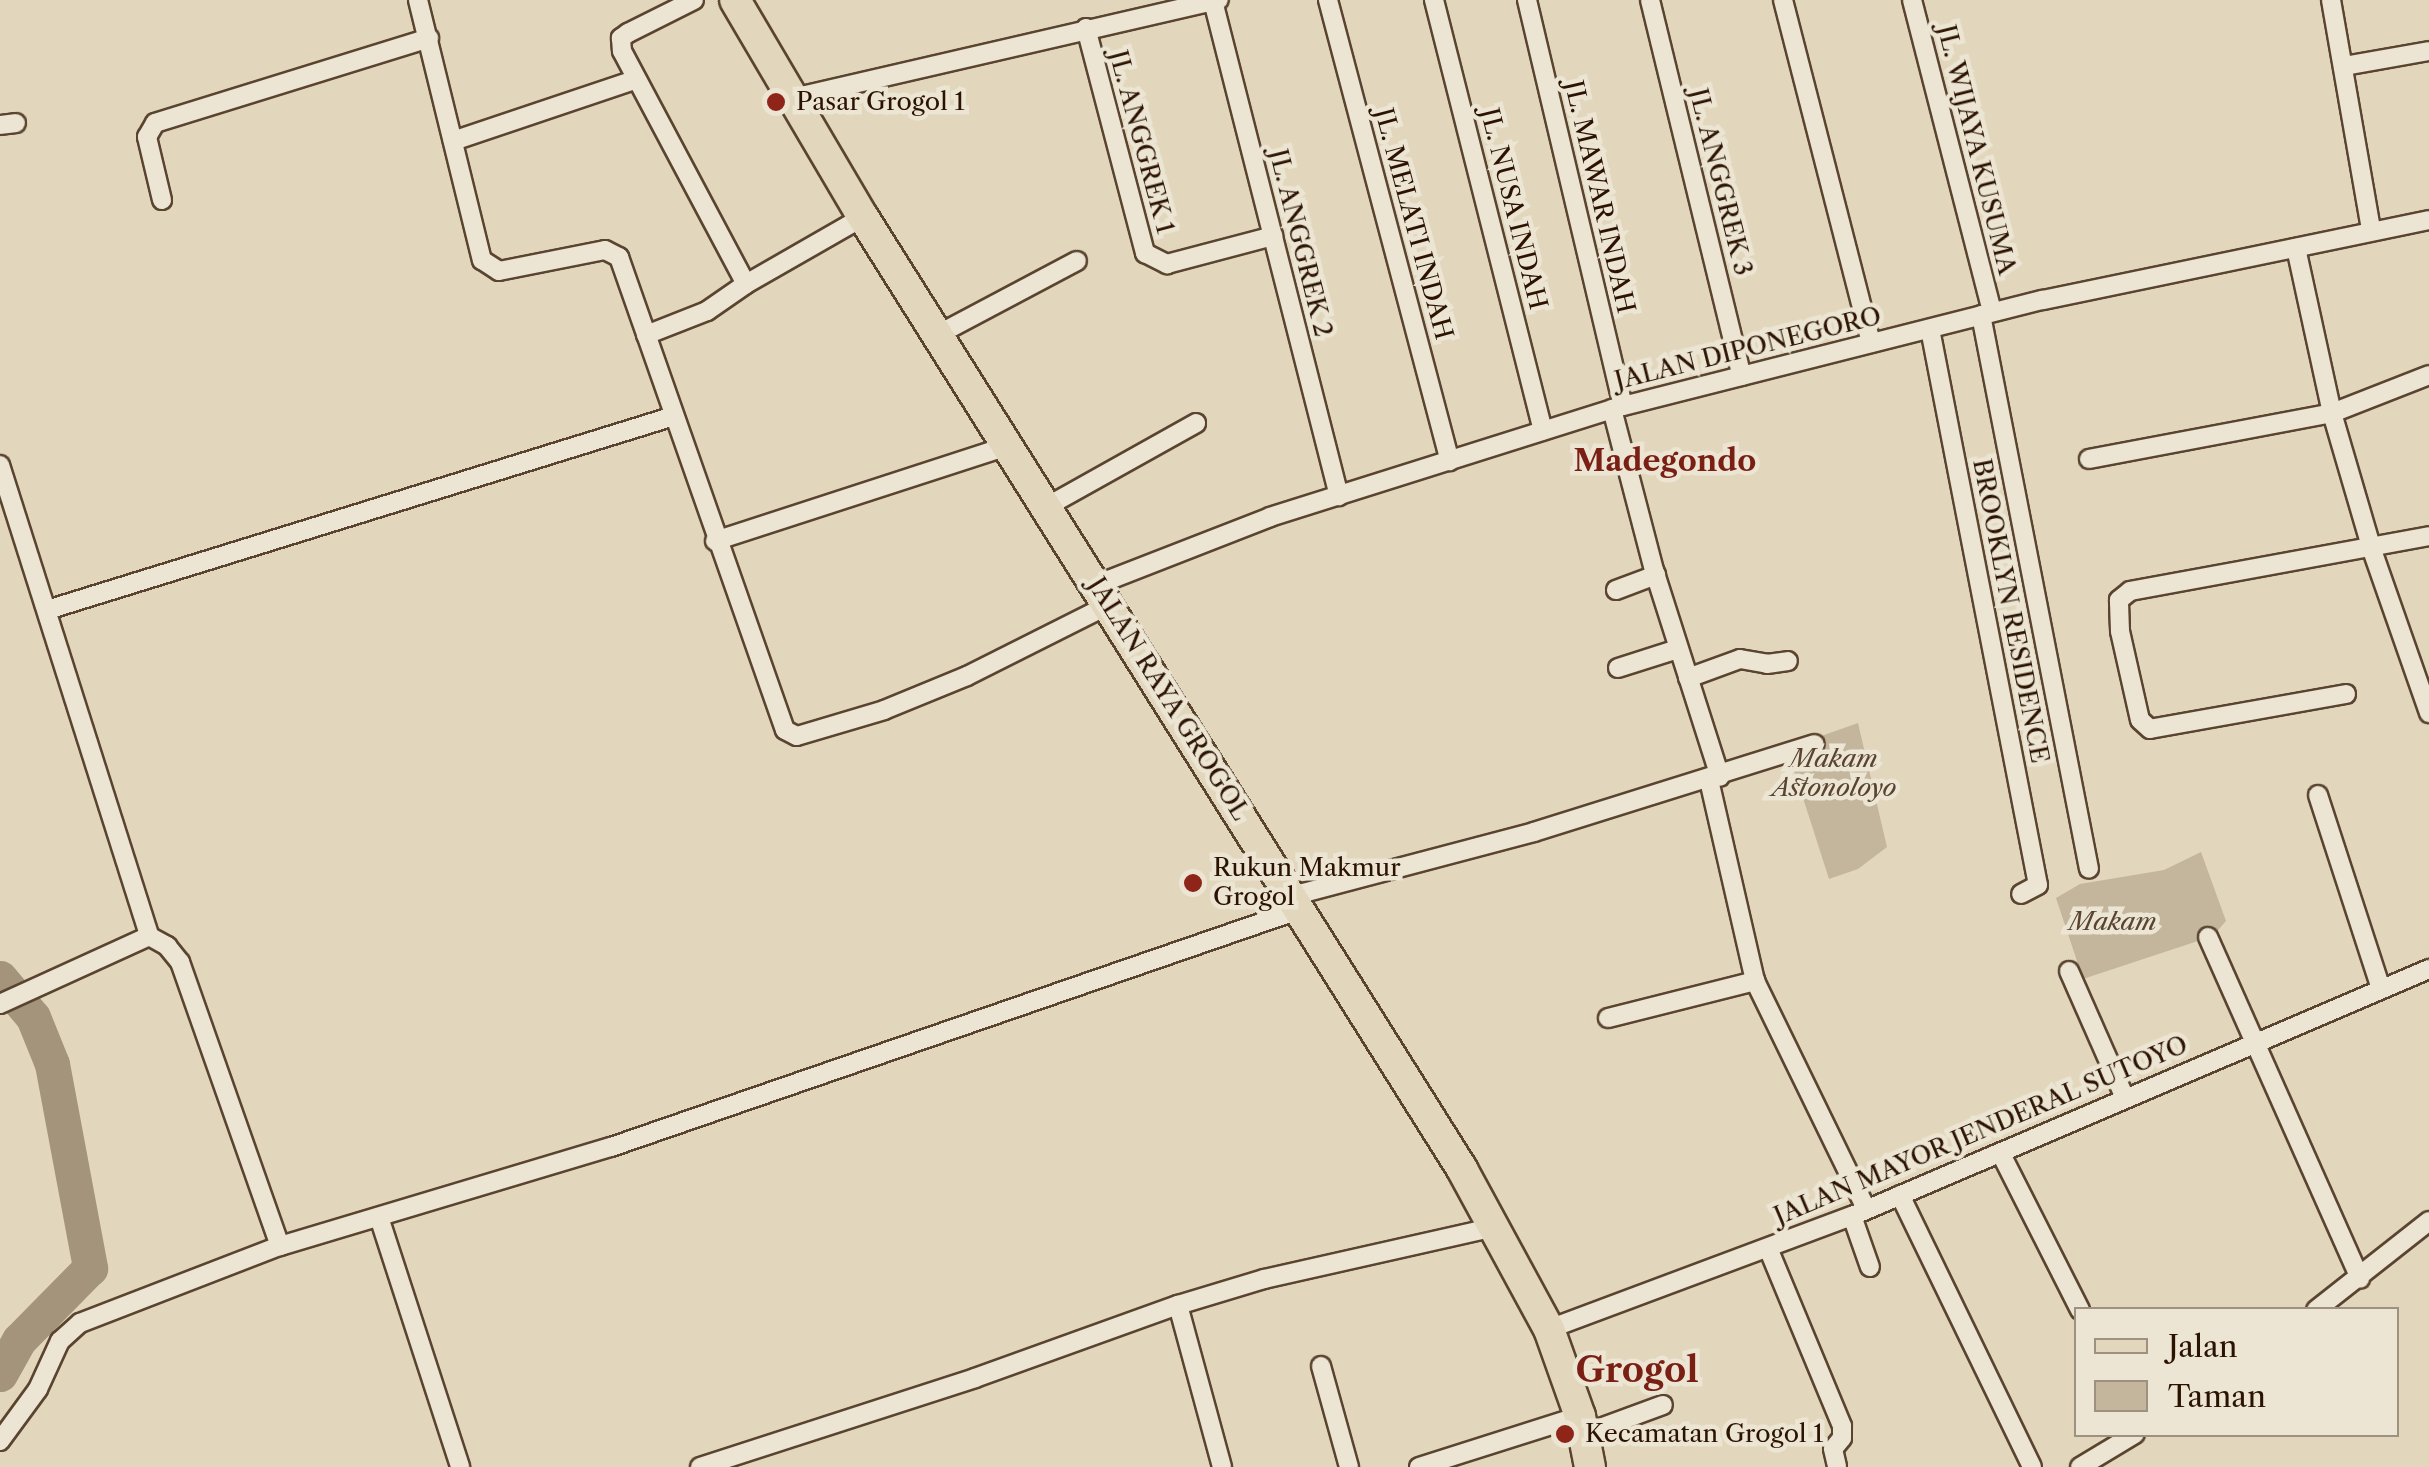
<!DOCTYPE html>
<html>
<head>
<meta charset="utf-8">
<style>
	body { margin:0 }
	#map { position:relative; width:2429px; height:1467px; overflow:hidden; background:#e2d7bc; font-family:"Libre Caslon Text",serif }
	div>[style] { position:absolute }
	.green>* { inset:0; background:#c3b69c }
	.river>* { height:35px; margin:-17.5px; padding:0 17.5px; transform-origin:17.5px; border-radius:17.5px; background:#a4947c }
	.roads { filter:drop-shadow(2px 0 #5a4430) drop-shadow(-2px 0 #5a4430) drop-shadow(0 2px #5a4430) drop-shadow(0 -2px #5a4430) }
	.minor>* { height:18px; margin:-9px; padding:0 9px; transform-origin:9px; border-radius:9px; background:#ece5d3 }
	.primary>* { height:30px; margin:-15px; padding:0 15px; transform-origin:15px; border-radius:15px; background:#e2d7bc }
	.dots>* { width:28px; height:28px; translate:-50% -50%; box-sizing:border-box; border:5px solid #ece5d3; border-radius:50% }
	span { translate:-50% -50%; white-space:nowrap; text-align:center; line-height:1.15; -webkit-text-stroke:9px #ece5d3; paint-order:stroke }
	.poi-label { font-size:25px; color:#2c1301 }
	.left { translate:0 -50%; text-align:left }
	.street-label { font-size:25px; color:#2c1301 }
	.park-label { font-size:25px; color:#594430; font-style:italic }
	.quarter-label { font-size:30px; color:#7a1f14; font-weight:700 }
	.district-label { font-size:35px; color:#7a1f14; font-weight:700 }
	.legend { position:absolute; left:2074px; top:1307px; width:325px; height:130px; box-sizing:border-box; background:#ece5d3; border:2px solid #9f917f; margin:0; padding:12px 18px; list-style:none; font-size:30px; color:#2c1301 }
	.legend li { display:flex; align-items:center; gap:20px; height:50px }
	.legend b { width:50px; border:2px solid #9f917f }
</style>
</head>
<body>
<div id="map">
	<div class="green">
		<i style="clip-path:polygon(1858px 723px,1887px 847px,1858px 869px,1829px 879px,1787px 748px)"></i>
		<i style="clip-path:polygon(2201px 852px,2226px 921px,2213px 936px,2083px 979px,2056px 898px,2080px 884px,2164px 870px)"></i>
	</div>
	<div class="river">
		<i style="left:0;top:978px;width:51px;rotate:49.8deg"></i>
		<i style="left:33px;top:1017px;width:51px;rotate:68deg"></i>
		<i style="left:52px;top:1064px;width:208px;rotate:79.4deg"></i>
		<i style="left:90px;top:1268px;width:101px;rotate:134.6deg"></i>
		<i style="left:19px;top:1340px;width:39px;rotate:119deg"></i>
	</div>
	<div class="roads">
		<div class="minor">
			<i style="left:418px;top:0;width:268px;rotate:76.2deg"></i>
			<i style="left:482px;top:260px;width:20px;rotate:33deg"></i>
			<i style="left:499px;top:271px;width:108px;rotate:-11.2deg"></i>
			<i style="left:605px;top:250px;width:16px;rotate:27deg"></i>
			<i style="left:619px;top:257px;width:501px;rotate:70.66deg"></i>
			<i style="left:785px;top:730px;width:13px;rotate:27deg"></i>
			<i style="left:797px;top:736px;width:91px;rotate:-16.6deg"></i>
			<i style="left:884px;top:710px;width:90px;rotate:-22.3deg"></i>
			<i style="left:967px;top:676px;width:158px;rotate:-26.7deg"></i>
			<i style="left:694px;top:0;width:74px;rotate:153.4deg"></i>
			<i style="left:628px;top:33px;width:9px;rotate:144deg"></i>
			<i style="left:621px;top:38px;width:13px;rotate:86deg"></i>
			<i style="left:622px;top:51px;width:264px;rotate:62deg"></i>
			<i style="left:746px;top:284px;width:135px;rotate:-29.8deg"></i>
			<i style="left:1328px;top:0;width:477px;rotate:75.2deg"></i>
			<i style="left:1434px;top:0;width:444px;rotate:75.8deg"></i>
			<i style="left:1527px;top:0;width:417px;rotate:76.7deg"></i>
			<i style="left:1650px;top:0;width:387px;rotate:76.3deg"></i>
			<i style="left:1783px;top:0;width:354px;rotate:75.6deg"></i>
			<i style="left:1912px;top:0;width:322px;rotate:75.6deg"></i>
			<i style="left:2331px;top:0;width:233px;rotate:80.1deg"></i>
			<i style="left:1213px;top:1px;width:511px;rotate:75.72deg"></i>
			<i style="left:1086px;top:28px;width:233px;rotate:75.3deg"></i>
			<i style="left:1145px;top:253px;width:25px;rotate:27deg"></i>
			<i style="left:1167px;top:264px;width:110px;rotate:-14.8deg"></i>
			<i style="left:2344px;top:66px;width:86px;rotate:-10deg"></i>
			<i style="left:793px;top:98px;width:437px;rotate:-13deg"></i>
			<i style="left:0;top:125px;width:16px;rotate:-7deg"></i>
			<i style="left:453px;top:141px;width:191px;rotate:-18.6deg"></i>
			<i style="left:162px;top:200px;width:65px;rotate:-103.4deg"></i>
			<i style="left:147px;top:137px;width:16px;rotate:-60deg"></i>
			<i style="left:155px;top:123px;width:287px;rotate:-17.2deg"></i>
			<i style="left:2296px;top:248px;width:169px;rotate:77.7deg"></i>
			<i style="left:2332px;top:413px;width:143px;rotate:73.7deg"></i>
			<i style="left:2372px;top:550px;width:173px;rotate:70.7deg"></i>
			<i style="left:1981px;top:315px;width:564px;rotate:78.97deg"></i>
			<i style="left:1930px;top:329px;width:566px;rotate:79.01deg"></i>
			<i style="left:2038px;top:885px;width:19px;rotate:152deg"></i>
			<i style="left:939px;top:334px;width:156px;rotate:-27.9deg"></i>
			<i style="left:646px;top:335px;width:66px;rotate:-21.5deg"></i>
			<i style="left:707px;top:311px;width:47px;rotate:-34.7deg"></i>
			<i style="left:1612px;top:409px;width:166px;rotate:75.4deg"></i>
			<i style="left:1654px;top:570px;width:217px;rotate:72.3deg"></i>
			<i style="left:2089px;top:459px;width:247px;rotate:-10.7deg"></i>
			<i style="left:2332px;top:413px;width:104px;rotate:-21.4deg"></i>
			<i style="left:0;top:465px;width:494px;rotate:72.4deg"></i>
			<i style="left:149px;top:936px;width:21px;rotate:29deg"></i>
			<i style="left:167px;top:946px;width:21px;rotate:51deg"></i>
			<i style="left:180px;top:962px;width:301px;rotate:70.6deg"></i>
			<i style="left:1046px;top:507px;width:172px;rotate:-29.2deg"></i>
			<i style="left:715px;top:541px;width:307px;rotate:-18deg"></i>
			<i style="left:1096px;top:585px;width:187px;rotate:-21.3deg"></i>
			<i style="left:1270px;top:517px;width:370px;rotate:-17.5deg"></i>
			<i style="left:1623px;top:406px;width:433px;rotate:-14.2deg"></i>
			<i style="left:2043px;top:300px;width:394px;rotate:-11.7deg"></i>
			<i style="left:1616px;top:590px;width:43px;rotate:-20.6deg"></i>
			<i style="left:47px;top:610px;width:656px;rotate:-17.19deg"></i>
			<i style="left:1618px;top:668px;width:63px;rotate:-17.6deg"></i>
			<i style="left:1688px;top:678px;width:55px;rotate:-20.1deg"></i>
			<i style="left:1740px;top:659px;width:27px;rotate:10deg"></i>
			<i style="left:1767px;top:664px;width:21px;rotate:-8deg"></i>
			<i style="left:2346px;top:694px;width:199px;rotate:169.9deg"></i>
			<i style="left:2150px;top:729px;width:13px;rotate:-138deg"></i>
			<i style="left:2140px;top:720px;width:91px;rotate:-102.7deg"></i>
			<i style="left:2120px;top:631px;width:31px;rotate:-92deg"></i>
			<i style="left:2119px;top:600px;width:14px;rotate:-39deg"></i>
			<i style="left:2130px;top:591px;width:304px;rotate:-10.4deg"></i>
			<i style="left:1709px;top:780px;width:206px;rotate:77.1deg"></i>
			<i style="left:1755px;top:981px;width:254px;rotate:64deg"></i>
			<i style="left:2318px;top:795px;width:204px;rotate:72deg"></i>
			<i style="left:1292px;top:896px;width:250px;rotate:-14.8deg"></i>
			<i style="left:1534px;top:832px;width:294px;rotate:-17.4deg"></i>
			<i style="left:2208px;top:937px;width:374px;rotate:66deg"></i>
			<i style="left:2069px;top:971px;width:139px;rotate:66.2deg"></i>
			<i style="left:0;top:1004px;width:164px;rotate:-24.5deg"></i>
			<i style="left:1608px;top:1018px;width:152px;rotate:-14.1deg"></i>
			<i style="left:2001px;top:1154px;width:175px;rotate:63.1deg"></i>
			<i style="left:1900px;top:1195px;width:302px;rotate:64.1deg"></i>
			<i style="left:1852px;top:1216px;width:54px;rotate:70.6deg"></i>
			<i style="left:379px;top:1217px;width:263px;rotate:72deg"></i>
			<i style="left:1768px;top:1248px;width:193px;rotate:67.4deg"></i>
			<i style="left:1842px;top:1426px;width:12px;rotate:90deg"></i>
			<i style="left:1842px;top:1438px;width:14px;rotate:129deg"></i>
			<i style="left:1833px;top:1449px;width:18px;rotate:77deg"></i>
			<i style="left:1178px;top:1305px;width:168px;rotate:74.8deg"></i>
			<i style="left:2316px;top:1310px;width:144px;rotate:-38.2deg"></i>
			<i style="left:1549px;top:1329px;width:323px;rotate:-20.5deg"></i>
			<i style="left:1852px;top:1216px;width:628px;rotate:-23.17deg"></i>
			<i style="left:1321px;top:1366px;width:105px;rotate:74.5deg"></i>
			<i style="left:1584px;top:1434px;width:84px;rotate:-20.2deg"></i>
			<i style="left:0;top:1441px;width:64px;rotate:-53.8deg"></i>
			<i style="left:38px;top:1389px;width:53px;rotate:-65.4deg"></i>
			<i style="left:60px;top:1341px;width:27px;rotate:-42deg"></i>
			<i style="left:80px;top:1323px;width:214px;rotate:-21.1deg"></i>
			<i style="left:280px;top:1246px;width:345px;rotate:-16.7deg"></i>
			<i style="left:611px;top:1147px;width:730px;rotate:-19.03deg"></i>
			<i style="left:700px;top:1467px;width:289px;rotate:-17.9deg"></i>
			<i style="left:975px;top:1378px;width:216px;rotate:-19.8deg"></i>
			<i style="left:1178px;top:1305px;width:90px;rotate:-16.8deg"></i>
			<i style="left:1264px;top:1279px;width:237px;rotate:-12.7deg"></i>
			<i style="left:1419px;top:1467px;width:169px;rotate:-17.6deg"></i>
			<i style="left:2080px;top:1467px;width:64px;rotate:-31deg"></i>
		</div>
		<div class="primary">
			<i style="left:735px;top:0;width:252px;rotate:59.5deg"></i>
			<i style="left:863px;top:217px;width:1125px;rotate:57.82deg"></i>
			<i style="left:1462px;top:1169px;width:182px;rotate:61.5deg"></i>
			<i style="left:1549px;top:1329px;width:92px;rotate:70.4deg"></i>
			<i style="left:1580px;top:1416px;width:52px;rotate:78.9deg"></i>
		</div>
	</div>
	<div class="dots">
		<i style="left:776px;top:102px;background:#8f2418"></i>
		<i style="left:1193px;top:883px;background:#8f2418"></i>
		<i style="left:1565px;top:1434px;background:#8f2418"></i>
	</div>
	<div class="poi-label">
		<span class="left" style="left:796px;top:102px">Pasar Grogol 1</span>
		<span class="left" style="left:1213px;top:883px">Rukun Makmur<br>Grogol</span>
		<span class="left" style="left:1585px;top:1434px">Kecamatan Grogol 1</span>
	</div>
	<div class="street-label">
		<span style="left:1141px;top:142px;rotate:75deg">JL. ANGGREK 1</span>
		<span style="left:1976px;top:150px;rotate:76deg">JL. WIJAYA KUSUMA</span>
		<span style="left:1720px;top:182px;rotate:76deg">JL. ANGGREK 3</span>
		<span style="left:1599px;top:197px;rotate:77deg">JL. MAWAR INDAH</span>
		<span style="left:1513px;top:209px;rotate:76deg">JL. NUSA INDAH</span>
		<span style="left:1413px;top:224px;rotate:75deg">JL. MELATI INDAH</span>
		<span style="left:1300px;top:243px;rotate:76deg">JL. ANGGREK 2</span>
		<span style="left:1748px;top:349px;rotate:-14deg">JALAN DIPONEGORO</span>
		<span style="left:2010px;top:611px;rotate:79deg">BROOKLYN RESIDENCE</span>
		<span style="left:1168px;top:699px;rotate:58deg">JALAN RAYA GROGOL</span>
		<span style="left:1981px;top:1131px;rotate:-23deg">JALAN MAYOR JENDERAL SUTOYO</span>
	</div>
	<div class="park-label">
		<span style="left:1834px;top:774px">Makam<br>Astonoloyo</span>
		<span style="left:2113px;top:922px">Makam</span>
	</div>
	<div class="quarter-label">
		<span style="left:1665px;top:461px">Madegondo</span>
	</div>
	<div class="district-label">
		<span style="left:1637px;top:1370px">Grogol</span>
	</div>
	<ul class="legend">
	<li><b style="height:12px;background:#e2d7bc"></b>Jalan</li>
	<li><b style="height:28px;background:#c3b69c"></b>Taman</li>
	</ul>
</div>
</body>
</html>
